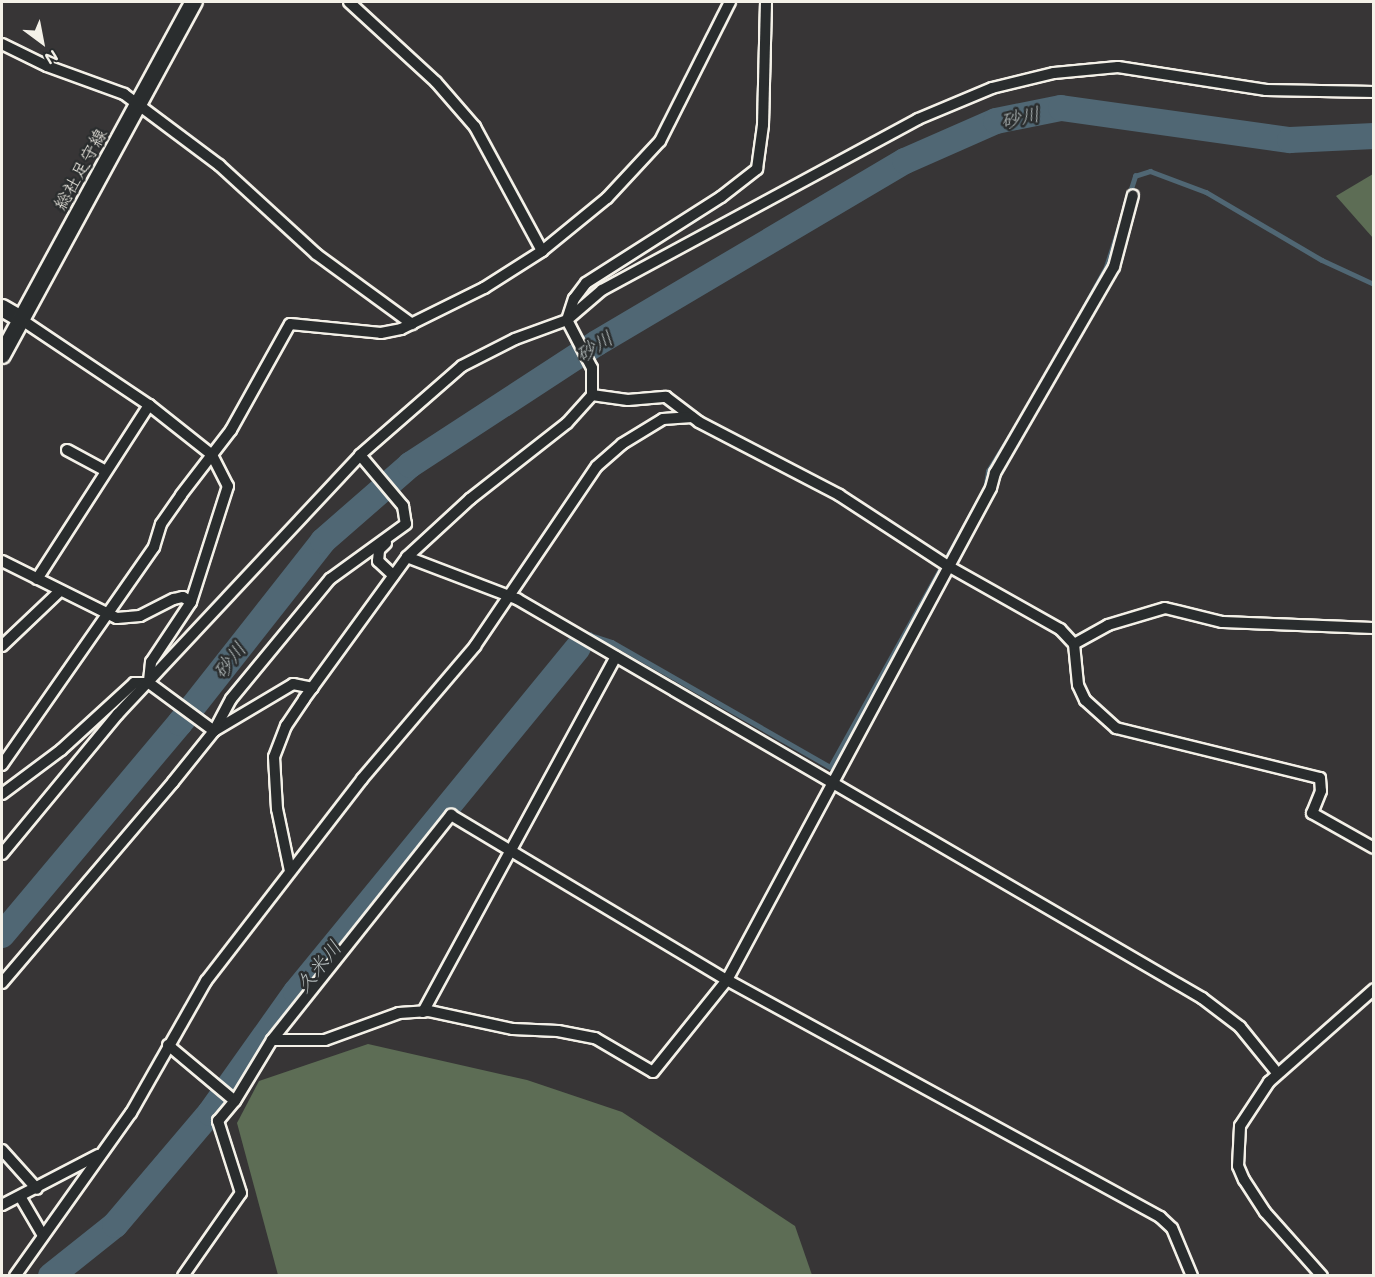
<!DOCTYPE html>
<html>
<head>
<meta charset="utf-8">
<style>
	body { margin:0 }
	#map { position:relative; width:1375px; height:1277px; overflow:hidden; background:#373536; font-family:Mali,"Klee One",sans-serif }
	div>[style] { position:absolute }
	.green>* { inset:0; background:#5d6d55 }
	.stream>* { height:4.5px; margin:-2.25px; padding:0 2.25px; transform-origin:2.25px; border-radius:2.25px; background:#506774 }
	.river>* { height:26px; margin:-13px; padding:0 13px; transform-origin:13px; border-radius:13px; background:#506774 }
	.roads { filter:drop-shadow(2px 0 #f4f1e8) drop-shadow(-2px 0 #f4f1e8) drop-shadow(0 2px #f4f1e8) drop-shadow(0 -2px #f4f1e8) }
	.street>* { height:10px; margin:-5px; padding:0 5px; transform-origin:5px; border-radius:5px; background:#2a2d2e }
	.secondary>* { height:16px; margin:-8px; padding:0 8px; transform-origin:8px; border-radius:8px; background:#2a2d2e }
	span { translate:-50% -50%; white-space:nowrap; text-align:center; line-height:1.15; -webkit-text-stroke:5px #2a2d2e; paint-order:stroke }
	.street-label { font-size:18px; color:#f4f1e8 }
	.water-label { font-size:20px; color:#b2baba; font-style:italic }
	.frame { position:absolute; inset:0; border:3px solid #f4f1e8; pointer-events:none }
	.north { position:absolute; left:12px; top:12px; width:60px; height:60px; -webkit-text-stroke:4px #2a2d2e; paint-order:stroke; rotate:148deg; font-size:16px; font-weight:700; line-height:24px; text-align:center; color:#f4f1e8 }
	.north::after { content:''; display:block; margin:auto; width:21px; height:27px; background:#f4f1e8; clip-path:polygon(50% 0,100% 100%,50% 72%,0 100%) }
</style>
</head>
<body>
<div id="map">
	<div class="green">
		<i style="clip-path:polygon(1373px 174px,1373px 238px,1336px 196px)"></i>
		<i style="clip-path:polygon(368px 1044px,527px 1080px,622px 1112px,795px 1226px,812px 1275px,278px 1275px,237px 1123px,259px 1081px)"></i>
	</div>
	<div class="stream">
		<i style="left:1063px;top:346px;width:90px;rotate:-61.4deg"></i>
		<i style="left:1106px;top:267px;width:96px;rotate:-72.3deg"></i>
		<i style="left:1135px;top:176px;width:16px;rotate:-18deg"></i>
		<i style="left:1150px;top:171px;width:60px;rotate:20.6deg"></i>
		<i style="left:1206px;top:192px;width:134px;rotate:30.4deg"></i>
		<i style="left:1322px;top:260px;width:57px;rotate:24.8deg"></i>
		<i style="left:985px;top:490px;width:19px;rotate:-81deg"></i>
		<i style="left:988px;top:471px;width:57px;rotate:-58deg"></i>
		<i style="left:578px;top:648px;width:18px;rotate:-47deg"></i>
		<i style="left:590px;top:635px;width:23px;rotate:18deg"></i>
		<i style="left:612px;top:642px;width:251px;rotate:29.8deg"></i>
		<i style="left:830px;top:767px;width:300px;rotate:-60.9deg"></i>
	</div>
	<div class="river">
		<i style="left:2px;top:935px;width:277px;rotate:-50deg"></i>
		<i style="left:180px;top:723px;width:231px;rotate:-51.8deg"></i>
		<i style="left:323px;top:541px;width:116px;rotate:-41.1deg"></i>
		<i style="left:410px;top:465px;width:223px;rotate:-33.1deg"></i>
		<i style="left:597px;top:343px;width:358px;rotate:-30.6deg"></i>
		<i style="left:905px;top:161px;width:99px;rotate:-23.7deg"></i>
		<i style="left:996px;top:121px;width:66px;rotate:-11.3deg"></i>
		<i style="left:1061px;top:108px;width:231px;rotate:8deg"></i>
		<i style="left:1290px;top:140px;width:84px;rotate:-2.7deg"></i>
		<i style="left:51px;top:1276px;width:82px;rotate:-38.6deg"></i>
		<i style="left:115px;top:1225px;width:147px;rotate:-49.7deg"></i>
		<i style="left:210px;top:1113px;width:148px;rotate:-54.6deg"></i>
		<i style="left:296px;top:992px;width:445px;rotate:-50.7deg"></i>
	</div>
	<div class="roads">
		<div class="street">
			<i style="left:349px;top:2px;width:118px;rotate:42.6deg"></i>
			<i style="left:436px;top:82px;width:60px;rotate:49.1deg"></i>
			<i style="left:475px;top:127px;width:141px;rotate:61.6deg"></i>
			<i style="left:2px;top:44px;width:50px;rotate:26.1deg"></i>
			<i style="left:47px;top:66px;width:82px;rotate:20deg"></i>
			<i style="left:124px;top:94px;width:119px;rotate:36.8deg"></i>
			<i style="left:219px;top:165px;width:132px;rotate:42.5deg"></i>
			<i style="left:316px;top:254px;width:119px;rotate:36.1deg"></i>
			<i style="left:19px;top:318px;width:156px;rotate:33.8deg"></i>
			<i style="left:149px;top:405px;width:80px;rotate:38.4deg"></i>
			<i style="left:212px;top:455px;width:35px;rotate:63deg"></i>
			<i style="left:228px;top:486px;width:122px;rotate:107.7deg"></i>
			<i style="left:191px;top:602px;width:72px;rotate:123.7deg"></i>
			<i style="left:151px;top:662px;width:20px;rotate:96deg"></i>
			<i style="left:592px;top:395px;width:36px;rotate:8deg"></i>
			<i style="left:628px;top:400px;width:38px;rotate:-5deg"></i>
			<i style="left:666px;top:397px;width:41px;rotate:37.1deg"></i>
			<i style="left:699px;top:422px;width:158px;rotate:27.5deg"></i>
			<i style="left:839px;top:495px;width:130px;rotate:33.1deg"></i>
			<i style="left:948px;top:566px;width:129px;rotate:29.4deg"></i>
			<i style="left:1060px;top:629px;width:21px;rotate:47deg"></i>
			<i style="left:1074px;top:644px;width:41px;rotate:84.4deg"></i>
			<i style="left:1078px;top:685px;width:17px;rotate:65deg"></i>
			<i style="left:1085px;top:700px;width:42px;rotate:42.1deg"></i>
			<i style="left:1116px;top:728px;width:210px;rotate:13.8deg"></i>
			<i style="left:1320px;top:778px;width:13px;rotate:86deg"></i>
			<i style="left:1321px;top:791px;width:24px;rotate:112deg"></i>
			<i style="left:1312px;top:813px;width:71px;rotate:29.4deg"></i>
			<i style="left:67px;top:450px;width:42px;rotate:28.4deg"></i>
			<i style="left:360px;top:455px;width:67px;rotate:49.9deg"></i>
			<i style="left:403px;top:506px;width:18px;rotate:81deg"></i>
			<i style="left:386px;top:543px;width:10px;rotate:135deg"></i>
			<i style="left:379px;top:550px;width:11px;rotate:95deg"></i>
			<i style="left:378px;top:561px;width:21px;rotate:43deg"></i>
			<i style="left:407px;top:557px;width:118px;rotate:20.9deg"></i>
			<i style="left:517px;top:599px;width:793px;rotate:30.22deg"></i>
			<i style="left:1202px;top:998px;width:48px;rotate:37.3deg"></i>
			<i style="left:1240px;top:1027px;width:60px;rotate:51deg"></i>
			<i style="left:2px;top:561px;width:128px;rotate:26.4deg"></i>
			<i style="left:117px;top:618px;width:23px;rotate:-5deg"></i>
			<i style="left:140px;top:616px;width:38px;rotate:-27deg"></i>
			<i style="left:174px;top:599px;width:9px;rotate:-13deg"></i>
			<i style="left:183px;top:597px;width:9px;rotate:32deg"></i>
			<i style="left:37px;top:579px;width:207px;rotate:-57.2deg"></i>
			<i style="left:1074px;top:644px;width:39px;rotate:-29deg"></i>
			<i style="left:1108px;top:625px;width:59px;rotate:-16.6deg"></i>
			<i style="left:1165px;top:608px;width:59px;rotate:13.8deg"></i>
			<i style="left:1222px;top:622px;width:152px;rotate:2.3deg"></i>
			<i style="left:2px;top:646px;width:80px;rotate:-43.5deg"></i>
			<i style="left:214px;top:731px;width:92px;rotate:-30.7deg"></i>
			<i style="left:293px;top:684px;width:20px;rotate:11deg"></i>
			<i style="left:2px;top:765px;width:266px;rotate:-55.1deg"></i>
			<i style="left:154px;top:547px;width:24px;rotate:-73deg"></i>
			<i style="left:161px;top:524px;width:35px;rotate:-55deg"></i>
			<i style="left:181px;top:495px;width:82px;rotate:-52.4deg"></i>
			<i style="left:231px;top:430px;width:121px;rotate:-60.9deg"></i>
			<i style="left:290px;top:324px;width:91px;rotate:5.6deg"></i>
			<i style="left:381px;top:333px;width:20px;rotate:-11deg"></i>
			<i style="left:401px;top:329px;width:93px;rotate:-26.3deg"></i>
			<i style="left:484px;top:288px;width:69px;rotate:-32.5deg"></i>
			<i style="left:542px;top:251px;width:84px;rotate:-39.2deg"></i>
			<i style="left:607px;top:198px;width:78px;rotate:-47.1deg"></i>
			<i style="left:660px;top:141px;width:156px;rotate:-63.3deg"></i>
			<i style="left:2px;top:794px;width:74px;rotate:-36.7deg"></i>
			<i style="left:61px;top:750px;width:99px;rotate:-42.5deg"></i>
			<i style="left:134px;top:683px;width:15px"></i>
			<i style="left:149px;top:683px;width:81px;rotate:36.4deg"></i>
			<i style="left:2px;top:854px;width:182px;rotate:-50.4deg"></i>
			<i style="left:118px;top:714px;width:354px;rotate:-46.9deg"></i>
			<i style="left:360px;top:455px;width:135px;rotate:-41.1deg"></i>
			<i style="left:462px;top:366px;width:59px;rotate:-27deg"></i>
			<i style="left:515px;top:339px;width:55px;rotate:-20.1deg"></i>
			<i style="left:567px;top:320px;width:46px;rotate:-40.6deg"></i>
			<i style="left:602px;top:290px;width:359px;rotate:-28.4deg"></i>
			<i style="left:918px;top:119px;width:80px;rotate:-22.7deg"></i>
			<i style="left:992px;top:88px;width:64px;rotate:-13.6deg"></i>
			<i style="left:1054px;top:73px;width:64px;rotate:-5.4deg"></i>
			<i style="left:1118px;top:67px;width:150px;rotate:8.8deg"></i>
			<i style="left:1266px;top:90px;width:108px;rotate:1.1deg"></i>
			<i style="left:290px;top:871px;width:63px;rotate:-101.8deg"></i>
			<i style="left:277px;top:809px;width:52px;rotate:-93.3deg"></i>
			<i style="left:274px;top:757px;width:33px;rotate:-69deg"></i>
			<i style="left:286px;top:726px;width:32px;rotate:-56deg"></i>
			<i style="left:304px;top:699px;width:175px;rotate:-54deg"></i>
			<i style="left:407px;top:557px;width:86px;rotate:-42.6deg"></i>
			<i style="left:470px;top:499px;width:123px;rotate:-38.1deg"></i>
			<i style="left:567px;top:423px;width:38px;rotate:-48deg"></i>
			<i style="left:592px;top:395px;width:27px;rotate:-90deg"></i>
			<i style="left:592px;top:368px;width:54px;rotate:-117.5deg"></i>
			<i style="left:567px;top:320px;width:22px;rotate:-72deg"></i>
			<i style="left:574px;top:299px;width:20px;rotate:-53deg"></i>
			<i style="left:586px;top:283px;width:160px;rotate:-32.5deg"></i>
			<i style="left:721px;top:197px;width:46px;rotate:-37.9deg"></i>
			<i style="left:757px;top:169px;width:44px;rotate:-82.2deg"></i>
			<i style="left:763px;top:125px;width:123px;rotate:-88.6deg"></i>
			<i style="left:2px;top:983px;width:264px;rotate:-49.6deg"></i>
			<i style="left:173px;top:782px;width:65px;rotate:-51.2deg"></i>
			<i style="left:214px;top:731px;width:36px;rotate:-62deg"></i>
			<i style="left:231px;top:699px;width:156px;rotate:-50.5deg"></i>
			<i style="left:330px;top:579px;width:94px;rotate:-35.9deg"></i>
			<i style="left:423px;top:1012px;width:404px;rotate:-61.5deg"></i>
			<i style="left:272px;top:1040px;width:53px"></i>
			<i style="left:325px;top:1040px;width:79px;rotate:-20deg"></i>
			<i style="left:399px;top:1013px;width:30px;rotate:-4deg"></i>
			<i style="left:429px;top:1011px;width:86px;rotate:12.1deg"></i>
			<i style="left:513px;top:1029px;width:45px;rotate:2.5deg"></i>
			<i style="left:558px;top:1031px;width:38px;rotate:11deg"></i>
			<i style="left:595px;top:1038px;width:67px;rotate:30.4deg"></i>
			<i style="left:653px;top:1072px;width:118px;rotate:-51.2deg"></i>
			<i style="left:727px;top:980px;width:558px;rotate:-61.78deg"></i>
			<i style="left:991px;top:488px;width:16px;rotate:-75deg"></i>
			<i style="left:995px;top:473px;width:238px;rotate:-60deg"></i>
			<i style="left:1114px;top:267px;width:74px;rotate:-75.2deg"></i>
			<i style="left:168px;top:1045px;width:87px;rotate:39.9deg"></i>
			<i style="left:2px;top:1150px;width:52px;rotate:48.1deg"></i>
			<i style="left:21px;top:1198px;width:42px;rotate:59.7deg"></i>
			<i style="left:2px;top:1205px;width:108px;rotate:-27.5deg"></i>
			<i style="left:15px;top:1276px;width:200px;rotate:-54.6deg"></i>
			<i style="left:131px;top:1113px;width:152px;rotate:-60.4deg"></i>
			<i style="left:206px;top:981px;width:255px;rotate:-52.3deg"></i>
			<i style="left:362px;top:779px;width:175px;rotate:-49.6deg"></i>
			<i style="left:475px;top:646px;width:217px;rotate:-55.9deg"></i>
			<i style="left:597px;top:466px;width:33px;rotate:-41deg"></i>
			<i style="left:622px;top:444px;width:48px;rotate:-31.4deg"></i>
			<i style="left:663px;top:419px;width:29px;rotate:-4deg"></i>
			<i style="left:183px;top:1276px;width:101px;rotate:-55.1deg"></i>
			<i style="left:241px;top:1193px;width:76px;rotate:-107.7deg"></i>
			<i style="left:218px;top:1121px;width:26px;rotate:-50deg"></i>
			<i style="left:235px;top:1101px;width:71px;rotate:-58.8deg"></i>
			<i style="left:272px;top:1040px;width:288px;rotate:-51.5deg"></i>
			<i style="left:451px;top:815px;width:322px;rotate:30.9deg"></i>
			<i style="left:727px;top:980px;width:494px;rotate:28.7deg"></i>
			<i style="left:1160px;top:1217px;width:16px;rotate:43deg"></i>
			<i style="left:1172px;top:1228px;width:52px;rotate:67.4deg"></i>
			<i style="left:1322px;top:1276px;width:86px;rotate:-131.7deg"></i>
			<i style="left:1265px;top:1212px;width:38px;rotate:-123deg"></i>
			<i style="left:1244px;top:1180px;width:15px;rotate:-113deg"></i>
			<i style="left:1238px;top:1166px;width:40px;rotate:-87.1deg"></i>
			<i style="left:1240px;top:1126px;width:53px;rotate:-56.6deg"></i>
			<i style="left:1269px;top:1082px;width:140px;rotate:-41.5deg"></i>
		</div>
		<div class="secondary">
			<i style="left:2px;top:308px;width:20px;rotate:30deg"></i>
			<i style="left:2px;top:355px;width:402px;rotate:-61.5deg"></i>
		</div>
	</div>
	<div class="street-label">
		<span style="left:80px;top:169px;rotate:-61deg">総社足守線</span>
	</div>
	<div class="water-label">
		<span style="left:1020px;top:117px;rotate:-12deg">砂川</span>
		<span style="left:594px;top:346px;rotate:-32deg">砂川</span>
		<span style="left:229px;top:660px;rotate:-52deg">砂川</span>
		<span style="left:318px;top:966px;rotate:-51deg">久米川</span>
	</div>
	<div class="frame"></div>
	<div class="north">N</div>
</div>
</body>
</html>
